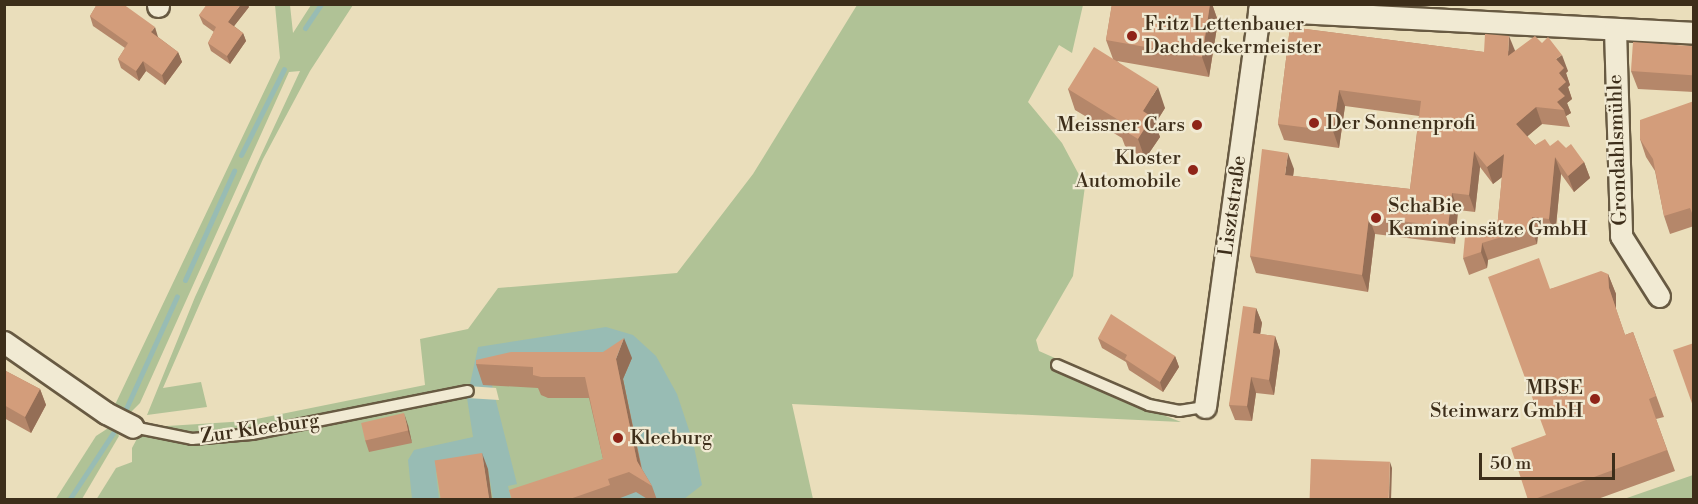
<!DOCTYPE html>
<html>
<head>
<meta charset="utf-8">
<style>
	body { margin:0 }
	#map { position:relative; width:1698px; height:504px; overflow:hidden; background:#eadebb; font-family:"Libre Bodoni",serif }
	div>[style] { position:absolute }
	.green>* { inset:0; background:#b0c296 }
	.water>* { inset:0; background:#98bcb4 }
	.pier>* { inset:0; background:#eadebb }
	.stream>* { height:5px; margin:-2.5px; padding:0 2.5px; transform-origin:2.5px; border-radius:2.5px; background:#98bcb4 }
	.roads { filter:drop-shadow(2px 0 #685a42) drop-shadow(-2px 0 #685a42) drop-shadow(0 2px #685a42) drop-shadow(0 -2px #685a42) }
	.service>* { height:10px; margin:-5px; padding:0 5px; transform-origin:5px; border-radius:5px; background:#f1ead3 }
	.minor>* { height:21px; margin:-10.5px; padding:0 10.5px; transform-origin:10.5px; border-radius:10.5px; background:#f1ead3 }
	.wall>* { inset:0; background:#b5876a }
	.shaded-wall>* { inset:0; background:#946e56 }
	.building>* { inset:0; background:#d39d7b; transform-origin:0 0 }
	.dots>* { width:16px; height:16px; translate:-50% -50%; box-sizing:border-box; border:3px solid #f1ead3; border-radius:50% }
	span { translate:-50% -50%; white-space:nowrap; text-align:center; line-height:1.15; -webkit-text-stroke:4.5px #f1ead3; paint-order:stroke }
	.poi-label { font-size:20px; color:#3d2e1a }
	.left { translate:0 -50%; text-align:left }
	.right { translate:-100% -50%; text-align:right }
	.street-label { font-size:20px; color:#3d2e1a }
	.frame { position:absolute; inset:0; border:6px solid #3d2e1a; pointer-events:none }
	.scale { position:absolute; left:1479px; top:453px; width:136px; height:27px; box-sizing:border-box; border:3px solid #3d2e1a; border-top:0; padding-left:8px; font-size:18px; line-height:21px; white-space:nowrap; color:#3d2e1a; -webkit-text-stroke:4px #f1ead3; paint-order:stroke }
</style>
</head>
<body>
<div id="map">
	<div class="green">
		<i style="clip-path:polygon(275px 5px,290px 5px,293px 33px,311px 5px,353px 5px,310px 71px,263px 159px,163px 388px,201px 382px,207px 407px,147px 415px,195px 297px,300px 71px,289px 72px,140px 403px,127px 416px,112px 411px,280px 58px)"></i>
		<i style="clip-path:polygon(857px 5px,1083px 5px,1072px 53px,1059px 45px,1028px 102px,1062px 143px,1085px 186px,1073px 276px,1036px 340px,1039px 351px,1057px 359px,1052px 366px,1087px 385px,1181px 422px,792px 404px,813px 499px,96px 500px,116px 468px,132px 462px,132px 448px,139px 435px,183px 441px,241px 440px,351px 420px,445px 390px,225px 433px,185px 434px,151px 427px,247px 421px,425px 385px,420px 339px,468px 329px,498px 288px,677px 273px,753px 174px)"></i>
		<i style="clip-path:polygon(113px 425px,119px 436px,82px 499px,55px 500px,96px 436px)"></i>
		<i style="clip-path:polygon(1693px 475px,1693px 499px,1624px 499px)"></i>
	</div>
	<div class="water">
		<i style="clip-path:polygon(606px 327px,633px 335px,656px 356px,677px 394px,693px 442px,702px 485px,684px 499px,615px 499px,645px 486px,623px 378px,492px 385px,517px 484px,508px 486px,511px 499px,493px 499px,488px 469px,474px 461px,436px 472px,439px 499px,412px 499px,408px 460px,414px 450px,473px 437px,467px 398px,478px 347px)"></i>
	</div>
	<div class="pier">
		<i style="clip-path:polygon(468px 386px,496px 388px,499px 400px,467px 398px)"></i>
	</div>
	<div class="stream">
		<i style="left:305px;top:28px;width:29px;rotate:-56deg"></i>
		<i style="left:241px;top:155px;width:96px;rotate:-63.4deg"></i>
		<i style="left:185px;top:280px;width:120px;rotate:-65.8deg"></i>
		<i style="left:124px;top:413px;width:128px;rotate:-65.6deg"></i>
		<i style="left:69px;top:500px;width:80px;rotate:-56.7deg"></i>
	</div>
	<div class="roads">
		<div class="service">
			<i style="left:1057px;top:365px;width:100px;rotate:23.5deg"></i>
			<i style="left:1149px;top:405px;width:31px;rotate:11deg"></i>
			<i style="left:1179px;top:411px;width:26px;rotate:-9deg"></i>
			<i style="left:133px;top:427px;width:60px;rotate:11.5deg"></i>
			<i style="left:192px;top:439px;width:60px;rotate:-4.8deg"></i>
			<i style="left:252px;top:434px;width:220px;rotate:-11.3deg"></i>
		</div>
		<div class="minor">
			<i style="left:158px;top:4px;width:2px;rotate:90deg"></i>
			<i style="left:1259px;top:10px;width:436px;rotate:3deg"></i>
			<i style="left:1615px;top:29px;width:207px;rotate:88.3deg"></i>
			<i style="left:1621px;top:236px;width:71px;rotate:57.7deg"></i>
			<i style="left:4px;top:342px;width:124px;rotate:34.8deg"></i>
			<i style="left:106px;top:413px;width:30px;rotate:27deg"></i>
			<i style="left:1205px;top:407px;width:407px;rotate:-82.2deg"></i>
		</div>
	</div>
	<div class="wall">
		<i style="clip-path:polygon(94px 4px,123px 4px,158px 37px,178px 52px,182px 62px,165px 85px,146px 71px,139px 81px,121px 68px,118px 59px,125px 48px,93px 26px,90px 16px,96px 6px)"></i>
		<i style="clip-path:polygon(1112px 4px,1212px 4px,1218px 21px,1209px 77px,1117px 61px,1165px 108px,1155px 124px,1160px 137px,1145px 159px,1125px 146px,1122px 138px,1075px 110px,1068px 89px,1113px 59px,1106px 40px)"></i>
		<i style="clip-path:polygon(249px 7px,234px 26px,243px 33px,246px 41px,230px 64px,211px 51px,208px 43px,214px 32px,203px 24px,199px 15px)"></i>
		<i style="clip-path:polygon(1290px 27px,1484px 52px,1515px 51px,1568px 71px,1566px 73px,1570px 85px,1568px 87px,1572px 99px,1567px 103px,1571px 113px,1566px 116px,1570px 127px,1542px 124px,1527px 136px,1535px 145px,1566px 148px,1584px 162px,1590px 178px,1574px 192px,1561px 174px,1555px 236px,1538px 234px,1537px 244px,1488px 260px,1487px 268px,1469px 275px,1463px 258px,1497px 229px,1502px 177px,1493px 184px,1480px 167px,1475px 212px,1458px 210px,1455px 244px,1375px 234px,1368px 292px,1256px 273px,1250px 256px,1294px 169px,1293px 176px,1410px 189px,1419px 116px,1345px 106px,1339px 148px,1284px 140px,1278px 124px)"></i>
		<i style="clip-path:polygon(1694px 46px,1694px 92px,1638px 89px,1631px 71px)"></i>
		<i style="clip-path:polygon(1694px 101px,1694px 226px,1670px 234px,1664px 216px,1655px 171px,1646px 157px,1640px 139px)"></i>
		<i style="clip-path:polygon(1608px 274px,1616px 294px,1616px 309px,1625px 335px,1633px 332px,1664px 417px,1656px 419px,1675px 471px,1595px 500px,1528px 500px,1546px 435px,1550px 289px)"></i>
		<i style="clip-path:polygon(1256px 308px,1262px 323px,1260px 334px,1275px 336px,1280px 351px,1274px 395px,1256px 393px,1252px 421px,1235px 420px,1229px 405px)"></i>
		<i style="clip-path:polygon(1098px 338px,1175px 356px,1179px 367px,1163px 392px,1129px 370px,1126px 362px,1102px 348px)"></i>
		<i style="clip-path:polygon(632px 358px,623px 379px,642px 469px,652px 486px,657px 500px,649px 500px,636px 492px,615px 500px,512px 500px,603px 459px,589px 398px,548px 398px,541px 395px,538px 388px,483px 385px,476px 364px)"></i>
		<i style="clip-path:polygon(4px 370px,40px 389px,46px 405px,31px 433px,4px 418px)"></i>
		<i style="clip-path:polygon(408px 425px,412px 443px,369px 452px,365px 440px)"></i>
	</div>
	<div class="shaded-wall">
		<i style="clip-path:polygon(241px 4px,248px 4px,249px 7px,231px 30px,228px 22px)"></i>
		<i style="clip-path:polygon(1210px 4px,1212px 4px,1218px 21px,1209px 77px,1202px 57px)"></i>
		<i style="clip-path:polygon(155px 27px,158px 37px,154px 42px,151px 32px)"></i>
		<i style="clip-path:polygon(243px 33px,246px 41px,230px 64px,227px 56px)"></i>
		<i style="clip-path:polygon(1509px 36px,1516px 53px,1508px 56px)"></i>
		<i style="clip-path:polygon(178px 52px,182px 62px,165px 85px,162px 75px)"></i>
		<i style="clip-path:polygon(1562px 55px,1568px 71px,1566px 73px,1570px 85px,1568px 87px,1572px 99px,1567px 103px,1571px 113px,1566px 116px,1564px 110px,1557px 102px,1559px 73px,1556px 59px)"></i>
		<i style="clip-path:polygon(143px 61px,146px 71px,139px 81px,136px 71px)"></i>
		<i style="clip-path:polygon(1158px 87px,1165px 108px,1155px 124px,1160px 137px,1145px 159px,1138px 139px,1143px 111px)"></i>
		<i style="clip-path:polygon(1339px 90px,1345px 106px,1339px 148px,1333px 131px)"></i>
		<i style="clip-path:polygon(1536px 107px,1542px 124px,1522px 141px,1516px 124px)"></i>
		<i style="clip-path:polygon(1474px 151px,1480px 167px,1475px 212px,1469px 195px)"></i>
		<i style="clip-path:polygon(1288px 153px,1294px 169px,1291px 192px,1285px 175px)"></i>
		<i style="clip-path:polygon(1504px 154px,1510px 171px,1493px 184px,1487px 167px)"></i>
		<i style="clip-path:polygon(1555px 157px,1561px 174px,1555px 236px,1549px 219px)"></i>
		<i style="clip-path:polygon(1584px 162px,1590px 178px,1574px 192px,1568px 176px)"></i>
		<i style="clip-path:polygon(1452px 193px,1458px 210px,1455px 244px,1448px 227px)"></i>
		<i style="clip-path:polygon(1369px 217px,1375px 234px,1368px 292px,1362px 275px)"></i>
		<i style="clip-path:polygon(1532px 217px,1538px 234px,1537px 244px,1531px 228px)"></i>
		<i style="clip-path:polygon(1482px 243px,1488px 260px,1487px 268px,1481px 252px)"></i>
		<i style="clip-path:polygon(1608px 274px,1616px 294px,1616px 309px,1609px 288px)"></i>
		<i style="clip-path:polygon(1256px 308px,1262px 323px,1258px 348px,1253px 333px)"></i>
		<i style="clip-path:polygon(1275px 336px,1280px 351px,1274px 395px,1269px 380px)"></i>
		<i style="clip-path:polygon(624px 338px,632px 358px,623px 379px,644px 482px,637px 461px,616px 359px)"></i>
		<i style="clip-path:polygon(1175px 356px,1179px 367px,1163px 392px,1160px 382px)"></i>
		<i style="clip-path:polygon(1251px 377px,1256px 393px,1252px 421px,1247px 406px)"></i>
		<i style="clip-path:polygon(40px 389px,46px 405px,31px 433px,25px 417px)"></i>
		<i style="clip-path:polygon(404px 413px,408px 425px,412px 443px,408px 431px)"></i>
		<i style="clip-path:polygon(482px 453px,488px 469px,492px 500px,489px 500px)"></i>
		<i style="clip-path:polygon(1390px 462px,1392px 468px,1391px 500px,1389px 500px)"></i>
	</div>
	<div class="building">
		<i style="clip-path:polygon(97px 4px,123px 4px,155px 27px,151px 32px,178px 52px,162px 75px,143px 61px,136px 71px,118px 59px,128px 43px,90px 16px)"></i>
		<i style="clip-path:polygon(207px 4px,241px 4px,228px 22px,243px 33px,227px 56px,208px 43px,216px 27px,199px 15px)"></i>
		<i style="clip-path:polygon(1112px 4px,1210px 4px,1202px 57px,1106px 40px)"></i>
		<i style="clip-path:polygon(1290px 27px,1484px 52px,1485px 34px,1509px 36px,1508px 56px,1535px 36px,1542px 43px,1548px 37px,1562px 55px,1556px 59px,1564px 68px,1559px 73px,1566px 82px,1558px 89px,1565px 96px,1557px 102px,1564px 110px,1536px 107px,1516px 124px,1535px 145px,1545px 139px,1550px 146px,1558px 140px,1566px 148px,1571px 144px,1584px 162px,1568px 176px,1555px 157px,1549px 219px,1532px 217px,1531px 228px,1482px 243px,1481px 252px,1463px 258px,1466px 226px,1497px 229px,1504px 154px,1487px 167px,1474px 151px,1469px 195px,1452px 193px,1448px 227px,1369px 217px,1362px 275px,1250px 256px,1262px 149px,1288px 153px,1285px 175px,1410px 189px,1421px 101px,1339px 90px,1333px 131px,1278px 124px)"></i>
		<i style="left:1633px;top:42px;width:61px;height:29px;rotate:4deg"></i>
		<i style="clip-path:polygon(1094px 47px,1158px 87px,1143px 111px,1152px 117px,1138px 139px,1117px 126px,1120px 121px,1068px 89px)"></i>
		<i style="clip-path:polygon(1694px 101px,1694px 218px,1690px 208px,1664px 216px,1653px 159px,1640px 139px,1640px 120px)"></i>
		<i style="clip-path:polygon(1539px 258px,1550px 289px,1601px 271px,1608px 274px,1609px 288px,1625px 335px,1633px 332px,1656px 396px,1649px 399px,1667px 450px,1532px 500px,1528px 500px,1511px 448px,1546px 435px,1488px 277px)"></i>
		<i style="clip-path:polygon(1243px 306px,1256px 308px,1253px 333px,1275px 336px,1269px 380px,1251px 377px,1247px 406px,1229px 405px)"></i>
		<i style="clip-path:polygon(1111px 314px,1175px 356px,1160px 382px,1125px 359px,1127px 355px,1098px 338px)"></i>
		<i style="clip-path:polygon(624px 338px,616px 359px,637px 461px,652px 486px,629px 472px,608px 479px,610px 485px,567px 500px,512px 500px,509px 490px,603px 459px,585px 377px,541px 377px,533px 375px,533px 367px,476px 364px,476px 360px,511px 352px,603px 352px)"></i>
		<i style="clip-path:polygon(1694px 343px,1694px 409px,1673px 350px)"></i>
		<i style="clip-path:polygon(4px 370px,40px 389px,25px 417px,4px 405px)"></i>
		<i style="left:404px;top:413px;width:18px;height:44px;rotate:77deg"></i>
		<i style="left:482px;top:453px;width:47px;height:48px;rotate:81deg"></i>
		<i style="left:1311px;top:459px;width:79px;height:41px;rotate:2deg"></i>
	</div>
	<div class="dots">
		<i style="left:1132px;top:36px;background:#8f2418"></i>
		<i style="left:1314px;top:123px;background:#8f2418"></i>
		<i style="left:1197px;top:125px;background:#8f2418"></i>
		<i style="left:1193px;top:170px;background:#8f2418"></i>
		<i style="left:1376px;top:218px;background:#8f2418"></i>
		<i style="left:1595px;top:399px;background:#8f2418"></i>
		<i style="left:618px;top:438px;background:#8f2418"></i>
	</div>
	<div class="poi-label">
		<span class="left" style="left:1144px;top:36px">Fritz Lettenbauer<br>Dachdeckermeister</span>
		<span class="left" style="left:1326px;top:123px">Der Sonnenprofi</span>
		<span class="right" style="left:1185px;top:125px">Meissner Cars</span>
		<span class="right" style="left:1181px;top:170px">Kloster<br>Automobile</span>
		<span class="left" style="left:1388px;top:218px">SchaBie<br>Kamineinsätze GmbH</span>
		<span class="right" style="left:1583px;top:400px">MBSE<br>Steinwarz GmbH</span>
		<span class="left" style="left:630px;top:438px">Kleeburg</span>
	</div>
	<div class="street-label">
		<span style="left:1618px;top:150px;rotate:-92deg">Grondahlsmühle</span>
		<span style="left:1233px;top:206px;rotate:-82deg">Lisztstraße</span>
		<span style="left:260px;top:429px;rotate:-8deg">Zur Kleeburg</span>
	</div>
	<div class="frame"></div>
	<div class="scale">50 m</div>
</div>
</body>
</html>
